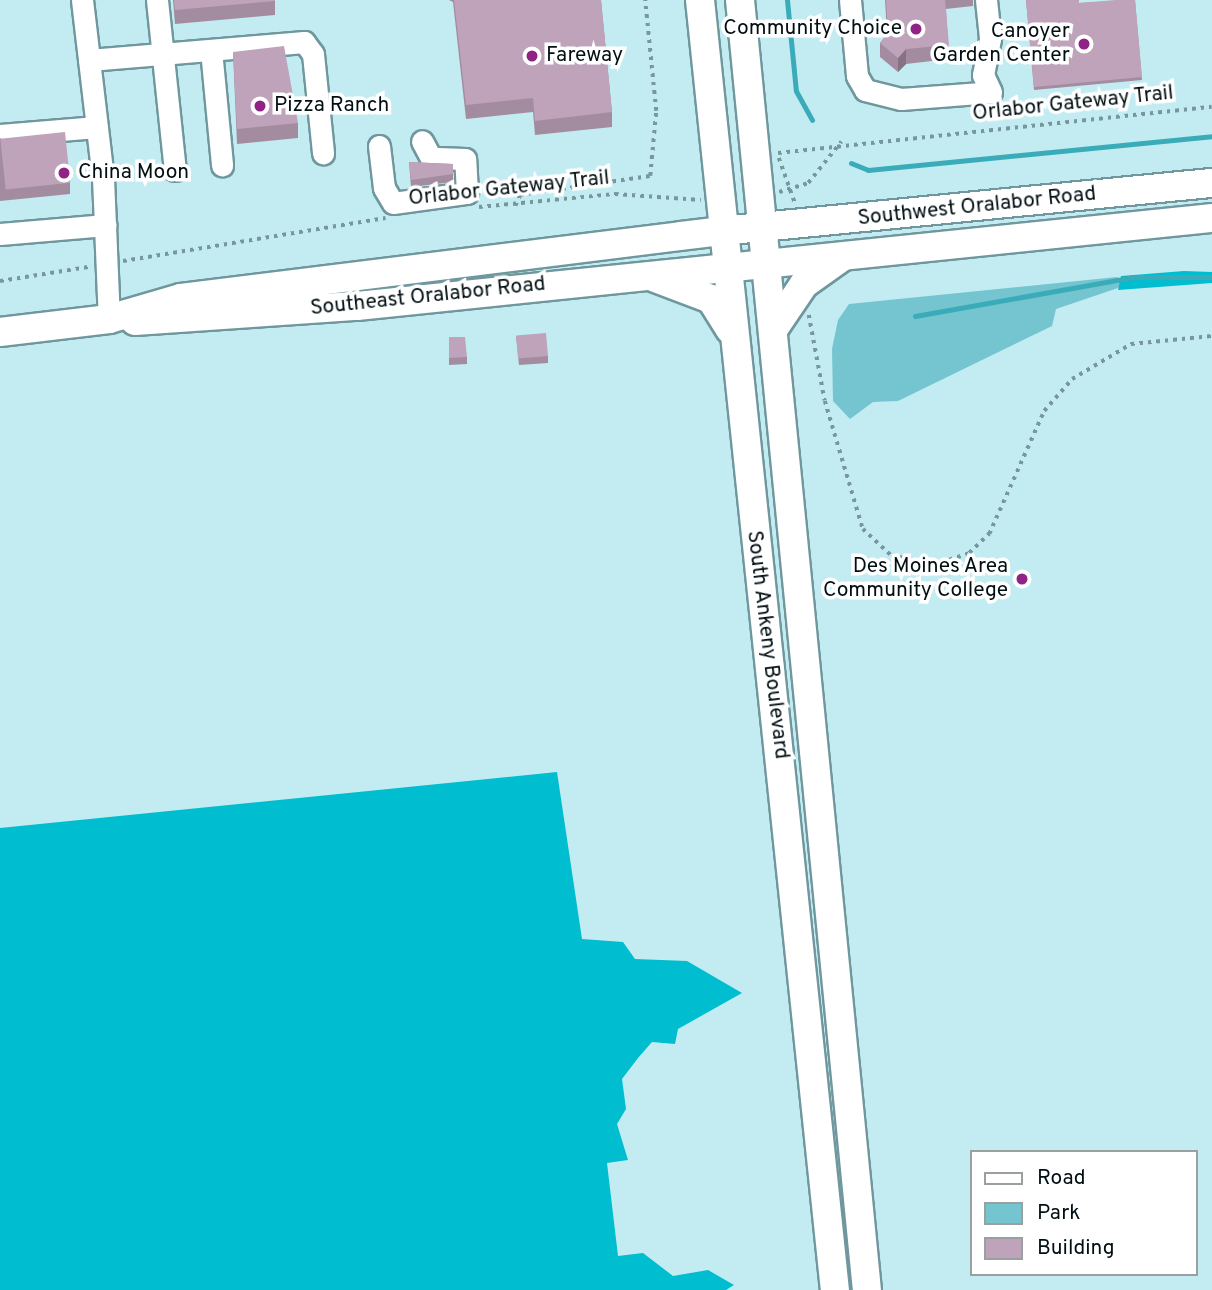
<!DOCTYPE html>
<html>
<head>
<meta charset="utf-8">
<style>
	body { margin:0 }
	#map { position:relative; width:1212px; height:1290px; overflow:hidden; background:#c2ecf2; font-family:Overpass,sans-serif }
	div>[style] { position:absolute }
	.green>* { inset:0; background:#74c5d0 }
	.forest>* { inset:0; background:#00bdcf }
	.stream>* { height:5px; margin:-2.5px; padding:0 2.5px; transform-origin:2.5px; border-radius:2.5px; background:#3aabb9 }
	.path>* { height:3.5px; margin-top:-1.75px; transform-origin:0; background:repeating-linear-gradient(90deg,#78979c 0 3.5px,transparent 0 8.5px) }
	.roads { filter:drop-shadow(2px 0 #6f979d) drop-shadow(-2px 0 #6f979d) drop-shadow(0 2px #6f979d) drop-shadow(0 -2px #6f979d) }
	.minor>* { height:21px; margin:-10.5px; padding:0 10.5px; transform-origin:10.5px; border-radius:10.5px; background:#fff }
	.major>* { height:28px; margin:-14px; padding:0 14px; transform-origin:14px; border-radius:14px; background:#fff }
	.wall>* { inset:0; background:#a48ca0 }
	.shaded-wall>* { inset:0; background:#867282 }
	.building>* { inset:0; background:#bfa3ba; transform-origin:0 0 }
	.dots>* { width:19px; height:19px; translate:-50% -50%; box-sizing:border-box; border:4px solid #fff; border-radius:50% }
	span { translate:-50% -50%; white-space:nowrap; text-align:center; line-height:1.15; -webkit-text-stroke:7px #fff; paint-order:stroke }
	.poi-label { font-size:21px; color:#020f12 }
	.right { translate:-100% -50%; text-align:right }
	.left { translate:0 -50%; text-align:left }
	.street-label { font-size:21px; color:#020f12 }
	.legend { position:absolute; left:970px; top:1150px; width:228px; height:126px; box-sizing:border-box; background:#fff; border:2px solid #9a9fa0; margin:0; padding:9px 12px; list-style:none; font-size:21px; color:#020f12 }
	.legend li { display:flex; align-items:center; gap:14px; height:35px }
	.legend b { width:35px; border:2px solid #9a9fa0 }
</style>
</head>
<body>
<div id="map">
	<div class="green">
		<i style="clip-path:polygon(1117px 277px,1123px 281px,1118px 288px,1056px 309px,1052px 326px,898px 401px,873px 402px,850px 419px,833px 401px,832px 349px,838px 320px,849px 304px)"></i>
	</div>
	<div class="forest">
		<i style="clip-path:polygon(1184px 271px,1212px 272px,1212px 283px,1118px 290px,1121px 276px)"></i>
		<i style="clip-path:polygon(557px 772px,582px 939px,623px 942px,635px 959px,687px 961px,742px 993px,678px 1029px,675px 1044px,652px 1042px,638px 1058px,622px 1079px,626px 1109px,617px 1124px,628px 1160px,607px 1163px,618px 1256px,643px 1253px,673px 1276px,708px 1270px,734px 1285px,726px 1290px,0 1290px,0 828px)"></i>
	</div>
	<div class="stream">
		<i style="left:787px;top:0;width:91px;rotate:84.4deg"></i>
		<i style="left:796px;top:91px;width:33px;rotate:61deg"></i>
		<i style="left:851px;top:163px;width:18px;rotate:22deg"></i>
		<i style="left:868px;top:170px;width:346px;rotate:-5.6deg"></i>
		<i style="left:915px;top:316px;width:223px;rotate:-10.1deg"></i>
		<i style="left:1135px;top:277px;width:77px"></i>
	</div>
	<div class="path">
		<i style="left:778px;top:153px;width:436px;rotate:-6.1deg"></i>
		<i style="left:779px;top:158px;width:48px;rotate:70.4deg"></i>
		<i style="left:779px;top:192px;width:30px;rotate:-17deg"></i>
		<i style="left:808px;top:183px;width:53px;rotate:-51.2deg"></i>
		<i style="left:515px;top:206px;width:12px;rotate:-66deg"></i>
		<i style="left:520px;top:195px;width:131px;rotate:-8.3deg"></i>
		<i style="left:650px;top:176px;width:65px;rotate:-84.7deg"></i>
		<i style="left:656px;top:111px;width:112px;rotate:-95.7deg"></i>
		<i style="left:479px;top:207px;width:137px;rotate:-5.5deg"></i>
		<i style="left:615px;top:194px;width:86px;rotate:4deg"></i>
		<i style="left:123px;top:261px;width:266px;rotate:-9.3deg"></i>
		<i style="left:0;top:281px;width:89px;rotate:-9deg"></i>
		<i style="left:809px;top:315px;width:87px;rotate:79.5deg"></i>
		<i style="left:825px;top:401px;width:134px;rotate:73.5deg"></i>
		<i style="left:863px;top:529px;width:38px;rotate:43deg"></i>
		<i style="left:891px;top:555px;width:43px;rotate:13.4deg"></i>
		<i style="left:933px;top:565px;width:38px;rotate:-18deg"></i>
		<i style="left:969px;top:553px;width:28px;rotate:-44deg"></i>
		<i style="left:989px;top:534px;width:135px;rotate:-65.9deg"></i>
		<i style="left:1044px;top:411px;width:43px;rotate:-48.8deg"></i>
		<i style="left:1072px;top:379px;width:69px;rotate:-30.7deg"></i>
		<i style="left:1131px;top:344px;width:81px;rotate:-5.6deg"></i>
	</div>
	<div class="roads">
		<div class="minor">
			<i style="left:82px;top:0;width:179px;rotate:83.3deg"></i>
			<i style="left:103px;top:178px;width:141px;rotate:87.6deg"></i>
			<i style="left:157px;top:0;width:171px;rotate:84deg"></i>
			<i style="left:850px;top:0;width:76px;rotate:84.7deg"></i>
			<i style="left:857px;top:76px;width:16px;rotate:60deg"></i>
			<i style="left:865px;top:90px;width:37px;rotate:14deg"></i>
			<i style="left:901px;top:99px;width:90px;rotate:-4.4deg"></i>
			<i style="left:991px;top:92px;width:19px;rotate:-115deg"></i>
			<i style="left:983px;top:75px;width:38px;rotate:-79deg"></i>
			<i style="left:990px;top:38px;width:38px;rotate:-96deg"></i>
			<i style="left:211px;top:50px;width:116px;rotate:84.5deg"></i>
			<i style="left:89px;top:60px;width:216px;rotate:-4.8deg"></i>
			<i style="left:304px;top:42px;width:15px;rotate:53deg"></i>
			<i style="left:313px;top:54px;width:100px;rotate:84.2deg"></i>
			<i style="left:0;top:135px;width:97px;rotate:-4.7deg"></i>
			<i style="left:379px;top:146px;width:42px;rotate:83.2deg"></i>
			<i style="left:384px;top:188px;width:17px;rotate:59deg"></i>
			<i style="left:393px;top:203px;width:75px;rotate:-7.7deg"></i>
			<i style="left:467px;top:193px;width:34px;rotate:-93deg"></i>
			<i style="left:465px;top:159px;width:34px;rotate:-178deg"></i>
			<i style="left:431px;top:158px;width:19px;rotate:-118deg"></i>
			<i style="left:0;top:234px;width:106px;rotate:-4.9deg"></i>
		</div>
		<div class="major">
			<i style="left:700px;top:0;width:1297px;rotate:84.03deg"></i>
			<i style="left:740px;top:0;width:1296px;rotate:84.38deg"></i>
			<i style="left:655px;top:278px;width:60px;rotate:20.6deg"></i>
			<i style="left:711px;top:299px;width:36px;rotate:58deg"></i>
			<i style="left:135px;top:321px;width:223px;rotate:-3.9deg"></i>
			<i style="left:357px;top:306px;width:860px;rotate:-5.88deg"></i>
			<i style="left:773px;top:330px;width:55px;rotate:-56deg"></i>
			<i style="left:804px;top:284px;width:47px;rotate:-35.4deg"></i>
			<i style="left:0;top:332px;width:110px;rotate:-6.8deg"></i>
			<i style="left:109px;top:319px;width:75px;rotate:-16.3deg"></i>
			<i style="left:181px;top:298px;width:544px;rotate:-7.07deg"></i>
			<i style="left:721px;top:231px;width:493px;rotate:-5.6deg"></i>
		</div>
	</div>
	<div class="wall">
		<i style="clip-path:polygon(173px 0,275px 0,275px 15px,175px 24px)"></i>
		<i style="clip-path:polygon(449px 0,601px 0,612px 112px,612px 127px,535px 135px,533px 112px,466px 119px,453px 2px)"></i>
		<i style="clip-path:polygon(885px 0,973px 0,973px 6px,946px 9px,949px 59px,906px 64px,898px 72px,880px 57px,880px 43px,887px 34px)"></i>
		<i style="clip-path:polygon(1026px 0,1079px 3px,1135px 0,1142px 80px,1034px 90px)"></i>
		<i style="clip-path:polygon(233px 52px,298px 123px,298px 138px,237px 144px)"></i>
		<i style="clip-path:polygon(0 138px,70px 183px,70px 194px,0 201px)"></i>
		<i style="clip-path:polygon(409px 162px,453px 164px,453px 182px,411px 187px)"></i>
		<i style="clip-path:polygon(516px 336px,548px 356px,548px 363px,519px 365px)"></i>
		<i style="clip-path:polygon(449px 337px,467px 357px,467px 364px,449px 365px)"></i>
	</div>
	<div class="shaded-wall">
		<i style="clip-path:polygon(906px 49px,906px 64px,898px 72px,898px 58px)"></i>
	</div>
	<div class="building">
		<i style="clip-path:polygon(174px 0,275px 0,275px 1px,175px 10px)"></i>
		<i style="clip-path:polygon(454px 0,601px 0,612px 112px,535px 121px,533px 98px,466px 105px)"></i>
		<i style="clip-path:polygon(886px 0,945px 0,949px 45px,906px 49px,898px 58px,880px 43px,888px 33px)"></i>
		<i style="clip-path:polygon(1026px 0,1079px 0,1079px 3px,1116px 0,1135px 0,1142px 77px,1034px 87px)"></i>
		<i style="clip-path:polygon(284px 46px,298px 123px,237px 129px,233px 52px)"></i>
		<i style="left:65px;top:132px;width:51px;height:65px;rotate:84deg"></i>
		<i style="clip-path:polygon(409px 162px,453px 164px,453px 174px,411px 180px)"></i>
		<i style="left:546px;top:333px;width:23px;height:30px;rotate:85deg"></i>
		<i style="clip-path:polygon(449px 337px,465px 337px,467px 357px,449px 358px)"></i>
	</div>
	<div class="dots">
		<i style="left:916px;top:29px;background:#902386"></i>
		<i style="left:1084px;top:44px;background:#902386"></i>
		<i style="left:532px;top:56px;background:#902386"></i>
		<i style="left:260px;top:106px;background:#902386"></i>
		<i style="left:64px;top:173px;background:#902386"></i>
		<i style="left:1022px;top:579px;background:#902386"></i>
	</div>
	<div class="poi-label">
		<span class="right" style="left:902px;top:29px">Community Choice</span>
		<span class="right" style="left:1070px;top:44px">Canoyer<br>Garden Center</span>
		<span class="left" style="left:546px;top:56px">Fareway</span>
		<span class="left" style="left:274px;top:106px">Pizza Ranch</span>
		<span class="left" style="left:78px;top:173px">China Moon</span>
		<span class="right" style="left:1008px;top:579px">Des Moines Area<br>Community College</span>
	</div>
	<div class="street-label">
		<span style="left:1073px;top:104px;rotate:-6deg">Orlabor Gateway Trail</span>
		<span style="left:509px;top:189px;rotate:-6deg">Orlabor Gateway Trail</span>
		<span style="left:977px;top:207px;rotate:-6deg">Southwest Oralabor Road</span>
		<span style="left:428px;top:297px;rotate:-6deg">Southeast Oralabor Road</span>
		<span style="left:767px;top:645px;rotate:83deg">South Ankeny Boulevard</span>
	</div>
	<ul class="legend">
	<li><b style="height:9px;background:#fff"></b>Road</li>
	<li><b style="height:19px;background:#74c5d0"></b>Park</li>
	<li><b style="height:19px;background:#bfa3ba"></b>Building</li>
	</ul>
</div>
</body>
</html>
